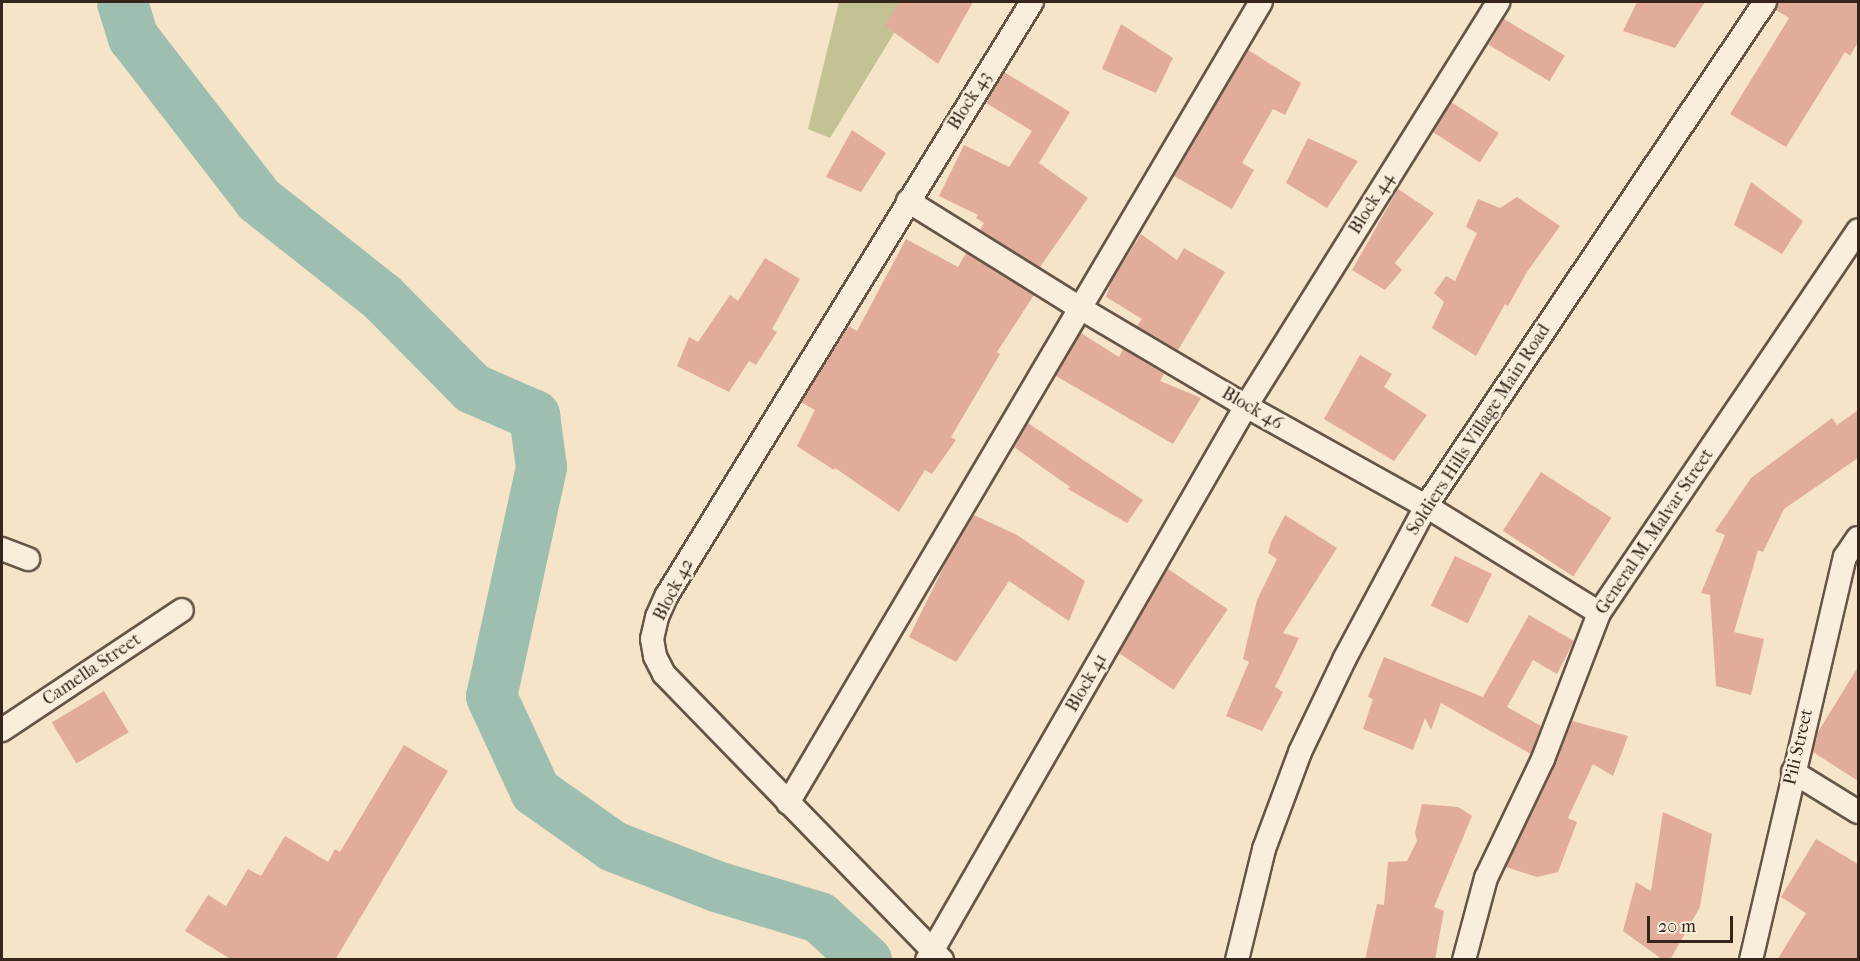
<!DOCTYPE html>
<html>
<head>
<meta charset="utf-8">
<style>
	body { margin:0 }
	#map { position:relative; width:1860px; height:961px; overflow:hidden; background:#f6e4c8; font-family:"IM FELL French Canon",serif }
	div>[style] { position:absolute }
	.green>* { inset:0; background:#c2c292 }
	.river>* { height:51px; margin:-25.5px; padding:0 25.5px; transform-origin:25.5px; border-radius:25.5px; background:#9ebfb0 }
	.building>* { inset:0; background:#e2ac9b; transform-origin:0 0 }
	.roads { filter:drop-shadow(2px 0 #655546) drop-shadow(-2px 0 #655546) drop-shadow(0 2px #655546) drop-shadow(0 -2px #655546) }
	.street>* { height:22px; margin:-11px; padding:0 11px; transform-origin:11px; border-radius:11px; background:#f9eddb }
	span { translate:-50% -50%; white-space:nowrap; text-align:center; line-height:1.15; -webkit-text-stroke:5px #f9eddb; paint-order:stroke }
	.street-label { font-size:18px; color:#35251b }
	.frame { position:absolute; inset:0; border:3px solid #35251b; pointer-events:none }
	.scale { position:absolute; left:1647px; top:916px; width:86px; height:27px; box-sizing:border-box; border:3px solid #35251b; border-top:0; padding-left:8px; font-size:18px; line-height:21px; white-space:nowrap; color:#35251b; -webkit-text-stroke:4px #f9eddb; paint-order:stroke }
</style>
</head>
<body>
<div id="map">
	<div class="green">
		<i style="clip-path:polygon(839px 2px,913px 2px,830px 138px,808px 129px)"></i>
	</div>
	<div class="river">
		<i style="left:122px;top:2px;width:37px;rotate:73deg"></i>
		<i style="left:133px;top:37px;width:205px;rotate:52.3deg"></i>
		<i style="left:258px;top:199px;width:158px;rotate:38.3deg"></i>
		<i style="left:382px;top:297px;width:128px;rotate:45.3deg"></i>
		<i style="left:472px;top:388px;width:68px;rotate:23.5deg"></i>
		<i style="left:534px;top:415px;width:52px;rotate:82.3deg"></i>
		<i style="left:541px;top:467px;width:234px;rotate:102.3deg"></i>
		<i style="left:491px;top:696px;width:105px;rotate:65.1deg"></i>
		<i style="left:535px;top:791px;width:95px;rotate:35.2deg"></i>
		<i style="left:613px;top:846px;width:110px;rotate:21.2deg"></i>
		<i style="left:716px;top:886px;width:108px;rotate:16.8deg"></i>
		<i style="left:819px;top:917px;width:64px;rotate:42.5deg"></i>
	</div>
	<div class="building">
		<i style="clip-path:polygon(899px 2px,973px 2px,938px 64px,885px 26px)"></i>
		<i style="clip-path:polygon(1637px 2px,1705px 2px,1675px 48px,1623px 31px)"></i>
		<i style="clip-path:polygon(1778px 2px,1858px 2px,1858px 42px,1850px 56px,1845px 52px,1786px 147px,1730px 114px,1789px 18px,1776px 10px)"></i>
		<i style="left:1504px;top:19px;width:71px;height:30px;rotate:31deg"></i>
		<i style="clip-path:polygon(1121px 24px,1173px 58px,1156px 93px,1102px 69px)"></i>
		<i style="clip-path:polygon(1248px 50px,1301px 83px,1285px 115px,1273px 109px,1242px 163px,1254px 170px,1232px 209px,1174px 176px)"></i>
		<i style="clip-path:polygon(1004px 72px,1070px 112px,1039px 163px,1088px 198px,1040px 267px,980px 230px,984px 223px,976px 218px,978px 215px,939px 196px,964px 145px,1009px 167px,1032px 131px,986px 103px)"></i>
		<i style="left:1451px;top:102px;width:57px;height:35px;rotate:33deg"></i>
		<i style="clip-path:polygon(852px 130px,886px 153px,861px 192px,826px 177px)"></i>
		<i style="clip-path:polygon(1308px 138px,1358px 161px,1327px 208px,1286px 183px)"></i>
		<i style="clip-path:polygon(1751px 182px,1803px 221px,1782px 254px,1734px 225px)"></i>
		<i style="clip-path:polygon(1398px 189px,1434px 213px,1395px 263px,1402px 270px,1385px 290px,1352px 270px)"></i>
		<i style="clip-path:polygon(1517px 197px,1560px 226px,1527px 272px,1508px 306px,1505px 304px,1476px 356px,1432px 328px,1444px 302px,1434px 293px,1446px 276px,1455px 281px,1477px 233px,1466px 227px,1478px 199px,1500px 208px)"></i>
		<i style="clip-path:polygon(1141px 234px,1177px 260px,1184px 248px,1225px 272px,1178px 350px,1137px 326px,1142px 319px,1106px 297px,1111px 282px)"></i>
		<i style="clip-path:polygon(906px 239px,958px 267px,966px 253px,1034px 295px,997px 352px,1000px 354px,951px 437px,956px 440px,932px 474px,925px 470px,899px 512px,835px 468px,834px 470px,797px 446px,815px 410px,801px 402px,849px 326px,857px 331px)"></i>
		<i style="clip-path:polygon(765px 258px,800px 279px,772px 329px,777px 332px,756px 365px,749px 361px,729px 392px,677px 366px,689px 337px,698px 342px,730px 295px,738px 301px)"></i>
		<i style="clip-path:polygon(1081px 333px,1119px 357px,1123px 349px,1164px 374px,1160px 381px,1201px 398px,1173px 444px,1056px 376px)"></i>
		<i style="clip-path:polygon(1360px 355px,1392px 374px,1384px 387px,1427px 415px,1394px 461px,1324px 419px)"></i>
		<i style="clip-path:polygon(1858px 410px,1858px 458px,1784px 509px,1763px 552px,1758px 550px,1734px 632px,1764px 639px,1751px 695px,1716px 686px,1710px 595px,1701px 593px,1725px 535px,1715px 531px,1751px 478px,1832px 418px,1837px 425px)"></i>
		<i style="clip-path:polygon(1028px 423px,1143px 500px,1127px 523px,1068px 489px,1070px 487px,1014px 447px)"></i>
		<i style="left:1541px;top:472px;width:84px;height:70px;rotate:33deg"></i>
		<i style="clip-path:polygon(974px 515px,1017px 535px,1085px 581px,1069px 621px,1009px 581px,956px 662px,909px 637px,944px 566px)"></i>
		<i style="clip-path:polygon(1285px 515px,1337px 548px,1283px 633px,1299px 638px,1275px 687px,1283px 692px,1262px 731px,1226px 716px,1249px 662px,1243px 659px,1257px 600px,1277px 559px,1268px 553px,1271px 542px)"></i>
		<i style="left:1455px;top:556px;width:41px;height:55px;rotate:26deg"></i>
		<i style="left:1168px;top:569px;width:72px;height:97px;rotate:34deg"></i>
		<i style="clip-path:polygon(1529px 615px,1574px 641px,1557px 674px,1533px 660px,1507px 707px,1541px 726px,1531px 754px,1441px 703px,1431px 730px,1425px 718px,1413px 750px,1363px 729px,1373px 699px,1368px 697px,1384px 657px,1483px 697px)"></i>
		<i style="clip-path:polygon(1858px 667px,1858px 781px,1813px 752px,1818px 732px)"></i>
		<i style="left:104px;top:691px;width:48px;height:61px;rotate:59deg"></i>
		<i style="clip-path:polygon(1572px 721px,1628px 736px,1613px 776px,1593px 764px,1568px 818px,1577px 822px,1558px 872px,1537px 877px,1506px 867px,1555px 765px)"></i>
		<i style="clip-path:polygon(404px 745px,448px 771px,335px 960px,232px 960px,185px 931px,208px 895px,226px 906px,248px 869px,261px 876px,285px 836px,328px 862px,335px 849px,340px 852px)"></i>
		<i style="clip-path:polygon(1422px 804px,1458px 807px,1472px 816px,1434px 907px,1444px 911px,1435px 960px,1365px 960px,1377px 904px,1384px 905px,1388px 862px,1407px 861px,1417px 841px,1415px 833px)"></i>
		<i style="clip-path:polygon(1663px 812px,1712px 834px,1700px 907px,1670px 960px,1663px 960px,1623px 931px,1636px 882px,1651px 891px)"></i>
		<i style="clip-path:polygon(1816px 839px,1858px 864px,1858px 960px,1777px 960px,1806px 913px,1781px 897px)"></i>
	</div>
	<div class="roads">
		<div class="street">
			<i style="left:908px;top:201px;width:203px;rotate:31.9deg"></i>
			<i style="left:1080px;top:308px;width:193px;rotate:30.6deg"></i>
			<i style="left:1246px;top:406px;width:206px;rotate:29.1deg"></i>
			<i style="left:1426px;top:506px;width:203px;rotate:31.7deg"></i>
			<i style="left:2px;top:549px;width:28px;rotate:21deg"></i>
			<i style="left:2px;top:730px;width:216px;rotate:-33.7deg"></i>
			<i style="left:1793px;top:772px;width:76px;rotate:31.6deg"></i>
			<i style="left:788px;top:803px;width:930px;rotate:-59.44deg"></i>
			<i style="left:927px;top:960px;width:639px;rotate:-60.07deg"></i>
			<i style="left:1246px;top:406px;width:476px;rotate:-58deg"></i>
			<i style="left:942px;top:960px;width:399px;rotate:-134.2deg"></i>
			<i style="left:664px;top:674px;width:20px;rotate:-117deg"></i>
			<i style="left:655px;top:656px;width:17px;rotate:-100deg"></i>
			<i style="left:652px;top:639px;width:23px;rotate:-77deg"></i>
			<i style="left:657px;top:617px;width:24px;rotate:-66deg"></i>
			<i style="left:667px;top:595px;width:696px;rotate:-58.39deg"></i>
			<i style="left:1237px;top:960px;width:114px;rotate:-76.3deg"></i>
			<i style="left:1264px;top:849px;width:103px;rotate:-69.6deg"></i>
			<i style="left:1300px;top:752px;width:104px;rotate:-64.4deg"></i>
			<i style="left:1345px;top:658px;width:172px;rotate:-61.9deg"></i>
			<i style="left:1426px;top:506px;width:607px;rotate:-56.07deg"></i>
			<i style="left:1464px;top:960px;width:85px;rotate:-75deg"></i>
			<i style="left:1486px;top:878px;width:132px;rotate:-64.4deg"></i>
			<i style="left:1543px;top:759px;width:156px;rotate:-69deg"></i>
			<i style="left:1599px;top:613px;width:462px;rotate:-55.9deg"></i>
			<i style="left:1751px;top:960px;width:414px;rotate:-76.9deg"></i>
			<i style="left:1845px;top:557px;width:23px;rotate:-56deg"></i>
		</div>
	</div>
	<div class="street-label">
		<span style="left:970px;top:101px;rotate:-58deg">Block 43</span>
		<span style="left:1372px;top:204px;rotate:-58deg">Block 44</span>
		<span style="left:1252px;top:409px;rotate:30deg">Block 46</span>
		<span style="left:1479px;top:430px;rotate:-57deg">Soldiers Hills Village Main Road</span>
		<span style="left:1655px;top:532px;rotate:-56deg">General M. Malvar Street</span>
		<span style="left:674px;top:590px;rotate:-63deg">Block 42</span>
		<span style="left:92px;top:670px;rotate:-34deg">Camella Street</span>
		<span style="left:1087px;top:683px;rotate:-60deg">Block 41</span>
		<span style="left:1799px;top:747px;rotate:-77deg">Pili Street</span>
	</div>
	<div class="frame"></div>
	<div class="scale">20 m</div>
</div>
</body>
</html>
